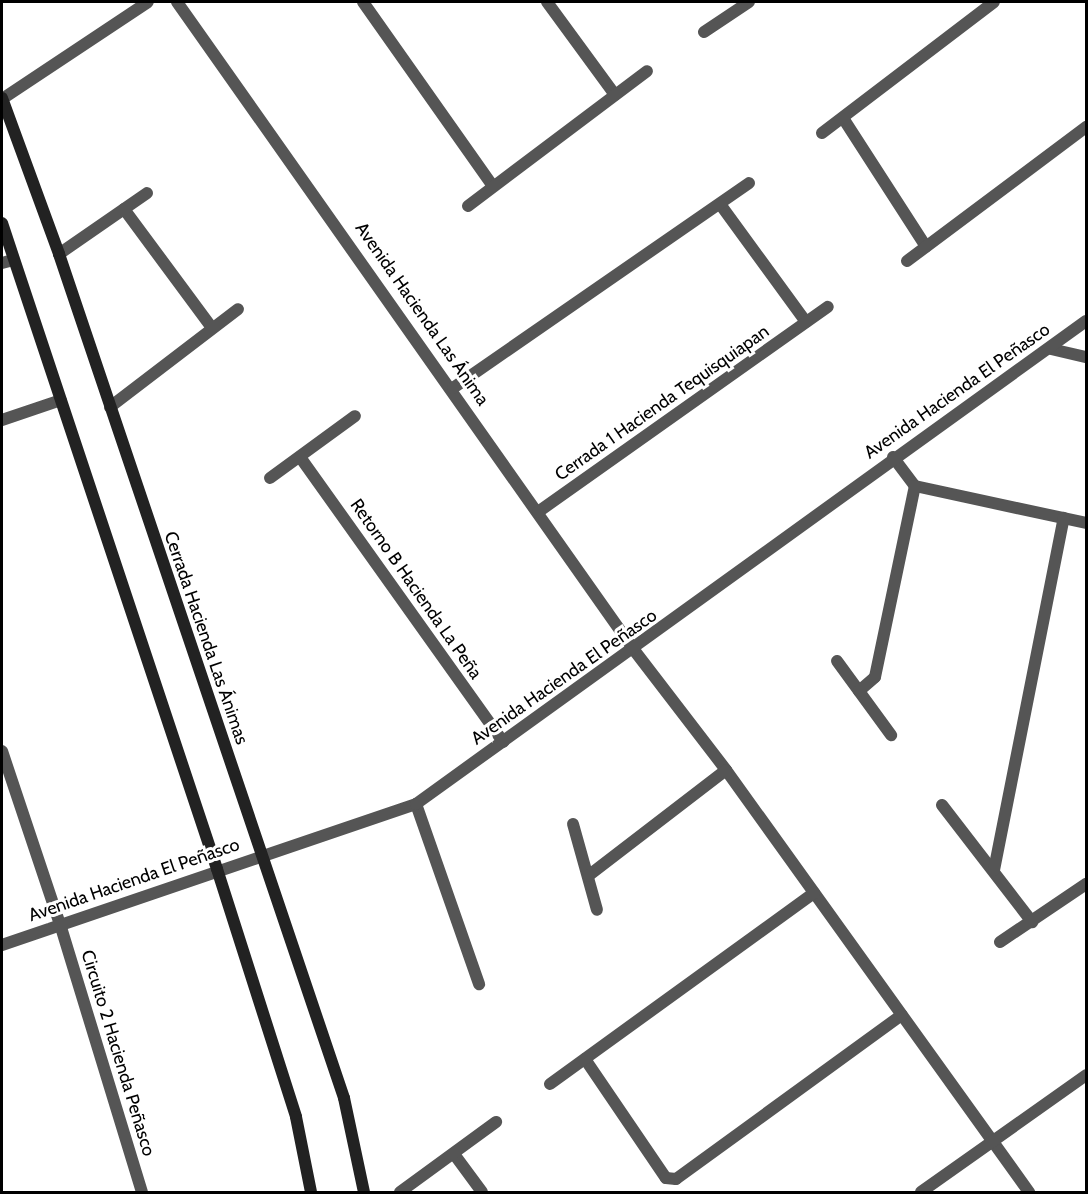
<!DOCTYPE html>
<html>
<head>
<meta charset="utf-8">
<style>
	body { margin:0 }
	#map { position:relative; width:1088px; height:1194px; overflow:hidden; background:#fff; font-family:Cabin,sans-serif }
	div>[style] { position:absolute }
	.street>* { height:12px; margin:-6px; padding:0 6px; transform-origin:6px; border-radius:6px; background:#555 }
	.secondary>* { height:12px; margin:-6px; padding:0 6px; transform-origin:6px; border-radius:6px; background:#222 }
	span { translate:-50% -50%; white-space:nowrap; text-align:center; line-height:1.15; -webkit-text-stroke:6px #fff; paint-order:stroke }
	.street-label { font-size:18px; color:#000 }
	.frame { position:absolute; inset:0; border:3px solid #000; pointer-events:none }
</style>
</head>
<body>
<div id="map">
	<div class="street">
		<i style="left:177px;top:2px;width:793px;rotate:54.81deg"></i>
		<i style="left:634px;top:650px;width:151px;rotate:52.5deg"></i>
		<i style="left:726px;top:770px;width:520px;rotate:54.32deg"></i>
		<i style="left:363px;top:2px;width:225px;rotate:54.8deg"></i>
		<i style="left:547px;top:2px;width:115px;rotate:53.8deg"></i>
		<i style="left:704px;top:32px;width:54px;rotate:-33.7deg"></i>
		<i style="left:2px;top:99px;width:175px;rotate:-33.6deg"></i>
		<i style="left:843px;top:118px;width:153px;rotate:57.2deg"></i>
		<i style="left:822px;top:133px;width:216px;rotate:-37.3deg"></i>
		<i style="left:720px;top:204px;width:146px;rotate:53.9deg"></i>
		<i style="left:468px;top:206px;width:224px;rotate:-37deg"></i>
		<i style="left:124px;top:209px;width:148px;rotate:53.5deg"></i>
		<i style="left:59px;top:254px;width:107px;rotate:-34.7deg"></i>
		<i style="left:907px;top:261px;width:224px;rotate:-36.8deg"></i>
		<i style="left:2px;top:263px;width:11px;rotate:-15deg"></i>
		<i style="left:1051px;top:349px;width:36px;rotate:13deg"></i>
		<i style="left:453px;top:388px;width:360px;rotate:-34.7deg"></i>
		<i style="left:110px;top:407px;width:161px;rotate:-37.4deg"></i>
		<i style="left:2px;top:420px;width:62px;rotate:-18.7deg"></i>
		<i style="left:300px;top:457px;width:350px;rotate:54.5deg"></i>
		<i style="left:893px;top:457px;width:36px;rotate:53deg"></i>
		<i style="left:915px;top:486px;width:175px;rotate:12.2deg"></i>
		<i style="left:270px;top:478px;width:105px;rotate:-36.1deg"></i>
		<i style="left:538px;top:512px;width:355px;rotate:-35.3deg"></i>
		<i style="left:837px;top:661px;width:92px;rotate:53.9deg"></i>
		<i style="left:859px;top:691px;width:21px;rotate:-41deg"></i>
		<i style="left:875px;top:677px;width:195px;rotate:-78.2deg"></i>
		<i style="left:2px;top:751px;width:182px;rotate:71.5deg"></i>
		<i style="left:60px;top:924px;width:280px;rotate:73deg"></i>
		<i style="left:416px;top:804px;width:191px;rotate:70.7deg"></i>
		<i style="left:942px;top:805px;width:148px;rotate:52.4deg"></i>
		<i style="left:573px;top:824px;width:89px;rotate:74.4deg"></i>
		<i style="left:994px;top:870px;width:359px;rotate:-78.8deg"></i>
		<i style="left:588px;top:876px;width:174px;rotate:-37.5deg"></i>
		<i style="left:1000px;top:942px;width:104px;rotate:-34deg"></i>
		<i style="left:2px;top:945px;width:437px;rotate:-18.8deg"></i>
		<i style="left:416px;top:804px;width:826px;rotate:-35.79deg"></i>
		<i style="left:585px;top:1059px;width:144px;rotate:55.8deg"></i>
		<i style="left:666px;top:1178px;width:10px;rotate:6deg"></i>
		<i style="left:676px;top:1179px;width:279px;rotate:-36deg"></i>
		<i style="left:550px;top:1084px;width:326px;rotate:-35.9deg"></i>
		<i style="left:454px;top:1154px;width:47px;rotate:53.6deg"></i>
		<i style="left:400px;top:1192px;width:119px;rotate:-36.1deg"></i>
		<i style="left:921px;top:1192px;width:202px;rotate:-35.3deg"></i>
	</div>
	<div class="secondary">
		<i style="left:2px;top:98px;width:166px;rotate:69.9deg"></i>
		<i style="left:59px;top:254px;width:891px;rotate:71.34deg"></i>
		<i style="left:344px;top:1098px;width:96px;rotate:78deg"></i>
		<i style="left:2px;top:223px;width:681px;rotate:71.59deg"></i>
		<i style="left:217px;top:869px;width:260px;rotate:72.3deg"></i>
		<i style="left:296px;top:1117px;width:76px;rotate:78.7deg"></i>
	</div>
	<div class="street-label">
		<span style="left:422px;top:314px;rotate:55deg">Avenida Hacienda Las Ánima</span>
		<span style="left:957px;top:391px;rotate:-35deg">Avenida Hacienda El Peñasco</span>
		<span style="left:662px;top:403px;rotate:-35deg">Cerrada 1 Hacienda Tequisquiapan</span>
		<span style="left:416px;top:589px;rotate:55deg">Retorno B Hacienda La Peña</span>
		<span style="left:206px;top:638px;rotate:71deg">Cerrada Hacienda Las Ánimas</span>
		<span style="left:564px;top:677px;rotate:-35deg">Avenida Hacienda El Peñasco</span>
		<span style="left:134px;top:880px;rotate:-19deg">Avenida Hacienda El Peñasco</span>
		<span style="left:118px;top:1053px;rotate:73deg">Circuito 2 Hacienda Peñasco</span>
	</div>
	<div class="frame"></div>
</div>
</body>
</html>
